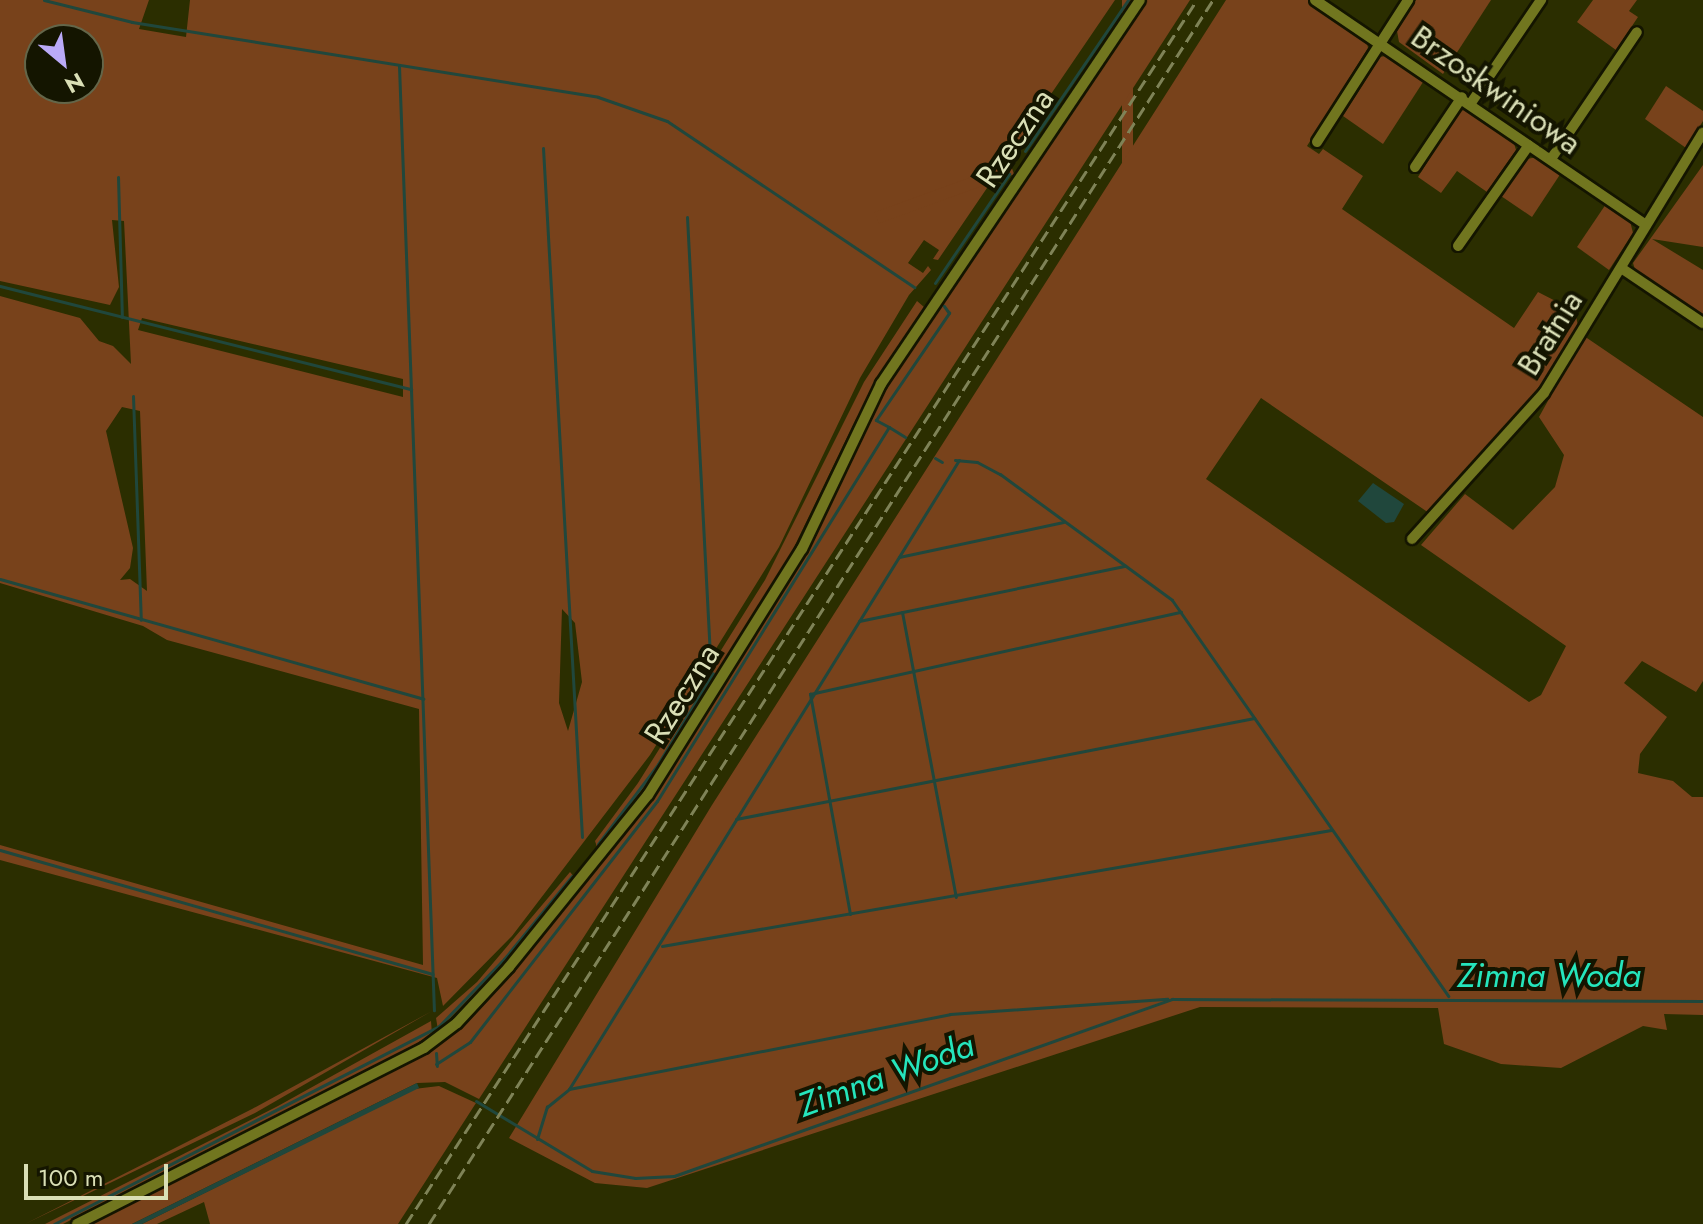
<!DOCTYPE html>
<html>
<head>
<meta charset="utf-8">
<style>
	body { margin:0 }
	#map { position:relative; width:1703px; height:1224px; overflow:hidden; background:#2b2e00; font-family:Jost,sans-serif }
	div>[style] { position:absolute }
	.green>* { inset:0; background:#78421b; transform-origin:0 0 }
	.water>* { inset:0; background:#20473c }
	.stream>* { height:3px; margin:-1.5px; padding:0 1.5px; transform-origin:1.5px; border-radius:1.5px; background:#20473c }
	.roads { filter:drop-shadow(2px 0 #141500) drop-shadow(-2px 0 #141500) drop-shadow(0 2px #141500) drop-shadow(0 -2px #141500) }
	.minor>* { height:10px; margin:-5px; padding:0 5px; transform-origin:5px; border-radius:5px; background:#71761f }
	.rail>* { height:3px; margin-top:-1.5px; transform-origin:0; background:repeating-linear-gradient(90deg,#7f8357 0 12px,transparent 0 18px) }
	span { translate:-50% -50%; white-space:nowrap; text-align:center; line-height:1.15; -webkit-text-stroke:8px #141500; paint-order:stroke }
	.street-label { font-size:32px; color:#dadfb6 }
	.water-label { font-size:34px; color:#25e5bc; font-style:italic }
	.north { position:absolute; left:24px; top:24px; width:80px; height:80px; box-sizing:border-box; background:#141500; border:2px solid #636649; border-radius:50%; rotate:151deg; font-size:22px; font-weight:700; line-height:32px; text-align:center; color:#dadfb6 }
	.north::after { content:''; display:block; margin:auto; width:28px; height:36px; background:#baaaf7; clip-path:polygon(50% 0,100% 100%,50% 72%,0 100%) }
	.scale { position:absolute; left:24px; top:1164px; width:144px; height:36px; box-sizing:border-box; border:4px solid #dadfb6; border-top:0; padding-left:10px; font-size:24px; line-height:28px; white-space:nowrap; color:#dadfb6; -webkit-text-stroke:6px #141500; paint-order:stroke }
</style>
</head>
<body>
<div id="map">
	<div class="green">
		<i style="clip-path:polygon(evenodd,0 0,149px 0,139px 29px,186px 37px,190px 0,1115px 0,938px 260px,933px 259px,939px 250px,924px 240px,908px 263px,923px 273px,928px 266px,931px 270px,909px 295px,860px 378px,779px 547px,650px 755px,512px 936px,443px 1006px,437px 978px,0 860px,0 845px,423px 965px,419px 709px,167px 640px,143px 626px,0 583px,0 296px,80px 318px,99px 341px,113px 346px,131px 364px,124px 221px,112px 220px,119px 287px,110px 305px,0 281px,0 0,40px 40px,88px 40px,88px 88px,40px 88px,40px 40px,0 0,142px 318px,403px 379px,403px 397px,138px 330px,142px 318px,0 0,122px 407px,140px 411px,147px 591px,130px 579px,120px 580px,130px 568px,133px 548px,106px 431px,122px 407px,0 0,562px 609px,575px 623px,582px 682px,568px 731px,559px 703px,562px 609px)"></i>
		<i style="left:1122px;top:0;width:11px;height:189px"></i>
		<i style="clip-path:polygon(1145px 0,1190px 0,479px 1099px,445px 1082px,417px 1083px,132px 1224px,87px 1224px,433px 1047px,519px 963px,656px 792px,800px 561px,897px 367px)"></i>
		<i style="clip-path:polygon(1226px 0,1308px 0,1366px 38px,1368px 48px,1307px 146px,1319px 154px,1323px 149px,1363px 176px,1342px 209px,1514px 328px,1538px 292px,1575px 311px,1578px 326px,1538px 393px,1429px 513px,1261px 398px,1206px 479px,1529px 702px,1541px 695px,1566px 646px,1421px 545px,1465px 494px,1513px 530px,1555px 487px,1564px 455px,1539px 417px,1584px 336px,1703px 417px,1703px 681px,1696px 692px,1642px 661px,1624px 683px,1667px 717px,1640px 754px,1638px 773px,1673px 781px,1692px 797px,1703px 797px,1703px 1015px,1664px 1014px,1667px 1030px,1643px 1026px,1561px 1068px,1501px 1064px,1444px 1044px,1438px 1008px,1200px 1007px,647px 1188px,595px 1183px,509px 1138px,712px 805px)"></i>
		<i style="clip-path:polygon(1416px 0,1491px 0,1443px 74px,1399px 42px,1397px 31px)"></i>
		<i style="clip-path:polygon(1593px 0,1637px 0,1629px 11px,1638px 17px,1616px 50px,1577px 22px)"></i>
		<i style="clip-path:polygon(1390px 55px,1425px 79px,1383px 144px,1343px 116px,1380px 57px)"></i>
		<i style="clip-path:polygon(1666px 86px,1703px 111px,1703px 121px,1686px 148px,1645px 119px)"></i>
		<i style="clip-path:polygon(1469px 109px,1513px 140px,1516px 150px,1487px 192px,1457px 171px,1441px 193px,1418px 177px,1459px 111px)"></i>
		<i style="clip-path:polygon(1537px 157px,1561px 173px,1532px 217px,1501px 196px,1527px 159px)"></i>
		<i style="left:1010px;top:163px;width:12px;height:144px;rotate:70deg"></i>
		<i style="clip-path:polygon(1703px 165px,1703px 247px,1652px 239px,1703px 270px,1703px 318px,1636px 273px,1633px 263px)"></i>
		<i style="clip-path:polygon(1606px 204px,1630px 221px,1633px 233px,1609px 270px,1577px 247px)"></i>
		<i style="clip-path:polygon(917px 301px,924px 307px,856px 419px,783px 570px,663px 763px,597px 847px,595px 841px,638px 783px,765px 580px,864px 382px)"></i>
		<i style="clip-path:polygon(570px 872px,575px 878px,507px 961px,438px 1030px,436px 1018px,477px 982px)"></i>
		<i style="clip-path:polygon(432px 1011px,255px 1113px,25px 1224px,252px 1109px)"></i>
		<i style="clip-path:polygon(431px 1021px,432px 1034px,401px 1053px,63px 1224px,45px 1224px,278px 1106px)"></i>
		<i style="clip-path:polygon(439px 1086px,476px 1103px,398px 1224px,210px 1224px,204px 1202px,157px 1224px,142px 1224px,414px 1089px)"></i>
	</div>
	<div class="water">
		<i style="clip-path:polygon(1373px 483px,1404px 504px,1394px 522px,1386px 523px,1358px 501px)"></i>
		<i style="clip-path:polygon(417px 1083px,419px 1088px,142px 1224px,132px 1224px)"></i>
	</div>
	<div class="stream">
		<i style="left:44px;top:0;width:91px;rotate:14deg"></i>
		<i style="left:132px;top:22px;width:472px;rotate:9.1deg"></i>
		<i style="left:598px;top:97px;width:73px;rotate:19.2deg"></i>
		<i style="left:667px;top:121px;width:298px;rotate:33.9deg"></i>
		<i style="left:399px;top:66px;width:945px;rotate:87.88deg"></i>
		<i style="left:543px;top:148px;width:690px;rotate:86.76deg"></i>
		<i style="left:1025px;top:151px;width:183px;rotate:-55.7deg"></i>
		<i style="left:118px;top:177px;width:140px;rotate:88.4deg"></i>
		<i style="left:687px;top:217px;width:438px;rotate:87deg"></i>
		<i style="left:935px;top:283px;width:132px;rotate:-55.8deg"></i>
		<i style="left:0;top:286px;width:424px;rotate:14.1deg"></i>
		<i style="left:133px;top:396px;width:224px;rotate:88deg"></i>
		<i style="left:889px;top:427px;width:19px;rotate:32deg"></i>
		<i style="left:935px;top:458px;width:8px;rotate:30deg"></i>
		<i style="left:955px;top:460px;width:22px;rotate:5deg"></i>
		<i style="left:977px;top:462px;width:26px;rotate:28deg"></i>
		<i style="left:1000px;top:474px;width:213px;rotate:36.2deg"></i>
		<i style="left:1172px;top:600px;width:483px;rotate:55.1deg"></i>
		<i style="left:899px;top:557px;width:168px;rotate:-12deg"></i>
		<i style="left:0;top:579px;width:440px;rotate:15.8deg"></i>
		<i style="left:902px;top:612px;width:290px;rotate:79.3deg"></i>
		<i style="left:859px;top:621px;width:272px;rotate:-11.7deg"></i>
		<i style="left:736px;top:819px;width:528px;rotate:-11.03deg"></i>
		<i style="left:598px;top:844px;width:100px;rotate:-53.1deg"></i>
		<i style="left:658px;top:764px;width:106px;rotate:-58.9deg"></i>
		<i style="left:0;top:850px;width:450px;rotate:16deg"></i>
		<i style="left:850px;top:914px;width:224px;rotate:-100.3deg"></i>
		<i style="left:810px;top:694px;width:380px;rotate:-12.5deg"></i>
		<i style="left:662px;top:946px;width:679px;rotate:-9.84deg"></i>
		<i style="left:436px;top:1053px;width:13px;rotate:86deg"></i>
		<i style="left:436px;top:1064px;width:40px;rotate:-32.9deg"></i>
		<i style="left:470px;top:1042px;width:305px;rotate:-52.2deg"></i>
		<i style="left:657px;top:801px;width:440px;rotate:-58.2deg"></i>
		<i style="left:889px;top:427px;width:15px;rotate:-152deg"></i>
		<i style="left:876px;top:420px;width:130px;rotate:-55.7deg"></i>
		<i style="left:949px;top:313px;width:9px;rotate:-126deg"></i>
		<i style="left:569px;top:1089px;width:740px;rotate:-58.2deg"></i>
		<i style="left:476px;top:1101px;width:135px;rotate:31.1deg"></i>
		<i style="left:592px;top:1171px;width:44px;rotate:9.2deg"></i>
		<i style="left:635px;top:1178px;width:39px;rotate:-3deg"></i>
		<i style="left:674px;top:1176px;width:529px;rotate:-19.57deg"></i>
		<i style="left:1172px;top:999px;width:531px;rotate:0.22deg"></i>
		<i style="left:537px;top:1139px;width:34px;rotate:-73deg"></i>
		<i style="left:547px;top:1107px;width:28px;rotate:-39deg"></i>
		<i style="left:569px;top:1089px;width:388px;rotate:-11.1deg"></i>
		<i style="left:950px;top:1014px;width:218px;rotate:-4deg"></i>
		<i style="left:54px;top:1224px;width:433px;rotate:-27.2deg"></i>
		<i style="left:439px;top:1026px;width:93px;rotate:-45.9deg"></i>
		<i style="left:504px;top:959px;width:107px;rotate:-50.7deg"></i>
	</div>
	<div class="roads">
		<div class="minor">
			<i style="left:1315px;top:0;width:400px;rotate:34.2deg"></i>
			<i style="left:1471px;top:103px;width:125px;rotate:-55.8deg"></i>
			<i style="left:1317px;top:142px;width:169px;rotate:-57.3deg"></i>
			<i style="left:1551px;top:159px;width:153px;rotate:-55.9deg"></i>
			<i style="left:1415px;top:167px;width:84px;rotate:-56.1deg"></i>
			<i style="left:1458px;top:246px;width:123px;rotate:-54.9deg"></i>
			<i style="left:1621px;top:268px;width:99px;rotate:33.9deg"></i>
			<i style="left:1412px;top:539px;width:197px;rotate:-47.9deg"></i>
			<i style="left:1544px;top:393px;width:305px;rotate:-58.6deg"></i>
			<i style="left:77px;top:1224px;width:389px;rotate:-26.9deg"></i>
			<i style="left:424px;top:1048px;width:41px;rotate:-37.1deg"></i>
			<i style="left:457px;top:1023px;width:76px;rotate:-47.1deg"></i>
			<i style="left:509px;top:967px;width:221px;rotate:-51.1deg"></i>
			<i style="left:648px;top:795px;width:290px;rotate:-58deg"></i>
			<i style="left:802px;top:549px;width:183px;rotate:-64.4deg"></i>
			<i style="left:881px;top:384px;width:463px;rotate:-56deg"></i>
		</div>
	</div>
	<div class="rail">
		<i style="left:406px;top:1224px;width:1457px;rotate:-57.13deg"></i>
		<i style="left:429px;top:1224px;width:1454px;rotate:-57.36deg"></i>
	</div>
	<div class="street-label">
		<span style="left:1496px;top:90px;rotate:35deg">Brzoskwiniowa</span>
		<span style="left:1015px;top:138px;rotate:-56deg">Rzeczna</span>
		<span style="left:1550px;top:333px;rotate:-58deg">Bratnia</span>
		<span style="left:682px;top:694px;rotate:-58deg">Rzeczna</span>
	</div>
	<div class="water-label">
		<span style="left:1549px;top:976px">Zimna Woda</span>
		<span style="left:886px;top:1075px;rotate:-20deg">Zimna Woda</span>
	</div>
	<div class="north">N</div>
	<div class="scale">100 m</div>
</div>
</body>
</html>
